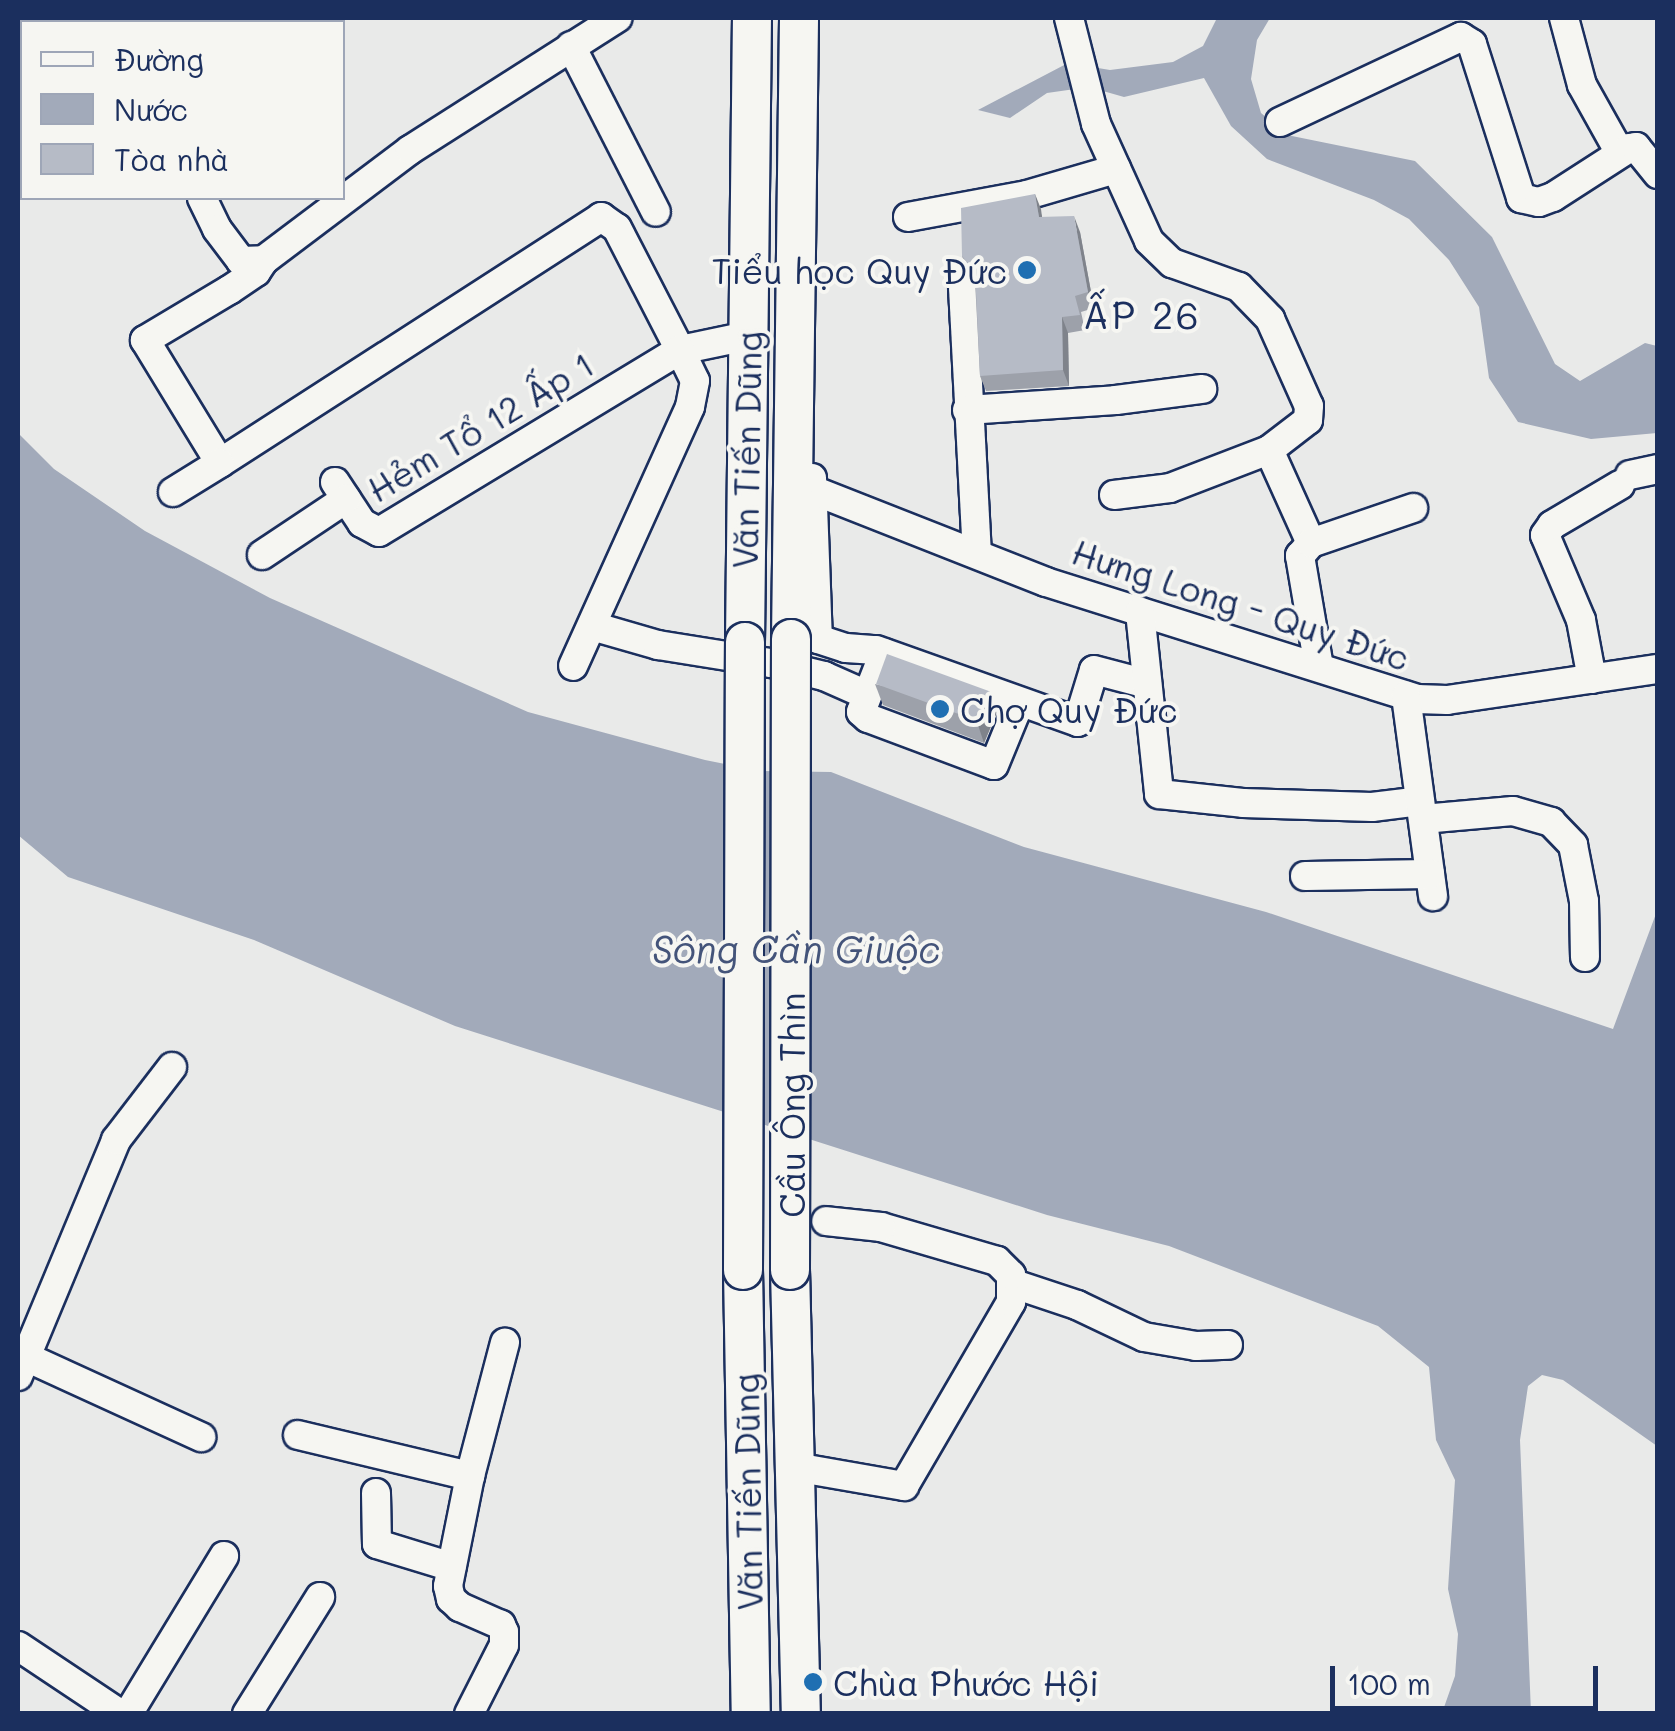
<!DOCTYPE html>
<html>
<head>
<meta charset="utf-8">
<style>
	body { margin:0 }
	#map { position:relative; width:1675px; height:1731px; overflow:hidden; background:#e9eae9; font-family:Mali,sans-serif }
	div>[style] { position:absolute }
	.water>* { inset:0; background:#a2aaba }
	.roads { filter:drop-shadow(2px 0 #1b2f5e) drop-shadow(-2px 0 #1b2f5e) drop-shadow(0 2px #1b2f5e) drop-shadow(0 -2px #1b2f5e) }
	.minor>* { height:28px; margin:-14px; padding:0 14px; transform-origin:14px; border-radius:14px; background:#f6f6f2 }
	.highway>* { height:38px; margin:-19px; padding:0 19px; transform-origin:19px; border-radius:19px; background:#f6f6f2 }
	.bridges { filter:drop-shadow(2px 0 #1b2f5e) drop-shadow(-2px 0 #1b2f5e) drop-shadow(0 2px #1b2f5e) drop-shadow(0 -2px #1b2f5e) }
	.highway-bridge>* { height:38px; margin:-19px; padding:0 19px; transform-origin:19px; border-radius:19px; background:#f6f6f2 }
	.wall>* { inset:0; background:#9da1aa }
	.shaded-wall>* { inset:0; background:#7f838b }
	.building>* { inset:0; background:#b6bbc6; transform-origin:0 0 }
	.dots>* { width:28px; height:28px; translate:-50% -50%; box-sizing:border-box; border:5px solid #f6f6f2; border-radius:50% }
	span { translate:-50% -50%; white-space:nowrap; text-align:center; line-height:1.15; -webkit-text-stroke:8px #f6f6f2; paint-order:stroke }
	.poi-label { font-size:35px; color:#1b2f5e }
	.right { translate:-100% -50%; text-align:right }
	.left { translate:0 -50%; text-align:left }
	.street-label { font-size:35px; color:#1b2f5e }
	.neighbourhood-label { font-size:38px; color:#1b2f5e; letter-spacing:2.5px }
	.water-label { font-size:38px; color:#44547a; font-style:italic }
	.frame { position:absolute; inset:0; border:20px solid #1b2f5e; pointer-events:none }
	.legend { position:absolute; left:20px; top:20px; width:325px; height:180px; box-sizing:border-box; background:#f6f6f2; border:2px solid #9ea6b7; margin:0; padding:12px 18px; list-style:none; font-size:30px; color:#1b2f5e }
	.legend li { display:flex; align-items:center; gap:20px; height:50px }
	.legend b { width:50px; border:2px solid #9ea6b7 }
	.scale { position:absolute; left:1330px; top:1666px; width:268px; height:45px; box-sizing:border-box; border:5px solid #1b2f5e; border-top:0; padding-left:12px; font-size:30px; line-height:35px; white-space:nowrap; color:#1b2f5e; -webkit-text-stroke:8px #f6f6f2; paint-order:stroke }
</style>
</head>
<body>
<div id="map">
	<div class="water">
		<i style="clip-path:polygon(1217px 18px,1270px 18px,1257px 40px,1251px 79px,1261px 113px,1287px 135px,1415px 161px,1492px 237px,1555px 364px,1580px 381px,1645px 343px,1657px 346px,1657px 433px,1591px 439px,1518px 422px,1489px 378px,1479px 307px,1449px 260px,1409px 219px,1374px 200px,1267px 159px,1231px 126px,1204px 78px,1124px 97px,1089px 87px,1047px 93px,1010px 118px,978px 110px,1068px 63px,1110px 70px,1173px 62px,1203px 46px)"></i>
		<i style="clip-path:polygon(18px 433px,54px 469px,145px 531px,270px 598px,528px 712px,705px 760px,760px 771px,831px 772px,1024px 847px,1266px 912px,1613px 1029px,1657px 911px,1657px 1446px,1563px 1380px,1542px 1375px,1528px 1386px,1520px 1440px,1531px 1713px,1442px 1713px,1455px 1676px,1458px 1634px,1448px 1589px,1455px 1480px,1436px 1440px,1429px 1367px,1378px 1326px,1169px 1246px,1047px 1215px,455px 1026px,254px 940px,68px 877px,18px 835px)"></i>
	</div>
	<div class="roads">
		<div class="minor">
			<i style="left:121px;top:18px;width:5px;rotate:53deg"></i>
			<i style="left:1069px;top:18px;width:109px;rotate:75.7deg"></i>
			<i style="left:1096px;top:124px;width:128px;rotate:65.6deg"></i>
			<i style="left:1149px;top:241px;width:32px;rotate:44deg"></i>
			<i style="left:1172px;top:263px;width:71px;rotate:19.7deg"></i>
			<i style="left:1239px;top:287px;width:45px;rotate:45.9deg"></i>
			<i style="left:1270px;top:319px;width:95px;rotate:65.9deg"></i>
			<i style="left:1309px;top:406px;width:14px;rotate:94deg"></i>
			<i style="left:1308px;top:420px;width:49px;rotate:142.4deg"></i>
			<i style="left:1269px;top:450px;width:102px;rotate:65.7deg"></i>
			<i style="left:1564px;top:18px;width:69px;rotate:75deg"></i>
			<i style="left:1582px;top:85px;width:78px;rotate:60.8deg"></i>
			<i style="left:571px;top:46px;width:186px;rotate:62.9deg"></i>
			<i style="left:1280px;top:122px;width:200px;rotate:-25.2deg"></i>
			<i style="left:1461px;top:37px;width:13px;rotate:32deg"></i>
			<i style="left:1472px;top:44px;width:162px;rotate:72.3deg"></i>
			<i style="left:1521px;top:198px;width:18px;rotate:13deg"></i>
			<i style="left:1539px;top:202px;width:15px;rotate:-20deg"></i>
			<i style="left:1553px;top:197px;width:90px;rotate:-32.8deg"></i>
			<i style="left:1629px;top:148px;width:7px;rotate:-8deg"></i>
			<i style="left:1636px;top:147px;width:35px;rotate:51deg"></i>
			<i style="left:202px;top:198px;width:34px;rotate:64deg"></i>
			<i style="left:217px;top:229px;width:40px;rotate:53deg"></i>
			<i style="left:241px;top:261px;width:23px;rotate:-2deg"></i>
			<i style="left:264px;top:260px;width:183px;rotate:-37deg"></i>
			<i style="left:410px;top:150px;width:246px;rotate:-32.5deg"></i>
			<i style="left:908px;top:217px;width:121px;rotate:-10.5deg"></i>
			<i style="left:1027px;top:195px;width:93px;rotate:-16.3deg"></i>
			<i style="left:264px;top:260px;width:14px;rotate:124deg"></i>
			<i style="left:256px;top:272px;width:32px;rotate:146deg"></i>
			<i style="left:229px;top:290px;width:98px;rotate:149.2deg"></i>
			<i style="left:145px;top:340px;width:144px;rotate:58.6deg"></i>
			<i style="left:220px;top:463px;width:454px;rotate:-32.8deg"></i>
			<i style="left:601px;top:217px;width:19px;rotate:35deg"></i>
			<i style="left:617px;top:228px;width:137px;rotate:62.7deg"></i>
			<i style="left:680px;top:350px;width:68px;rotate:-11.8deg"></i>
			<i style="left:963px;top:288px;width:265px;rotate:87deg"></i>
			<i style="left:967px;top:410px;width:149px;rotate:-3.8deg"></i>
			<i style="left:1116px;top:400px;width:87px;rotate:-7.3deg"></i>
			<i style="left:1630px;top:475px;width:29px;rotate:-12deg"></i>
			<i style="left:812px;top:478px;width:161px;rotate:87.9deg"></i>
			<i style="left:818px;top:639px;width:29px;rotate:18deg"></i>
			<i style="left:846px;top:648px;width:30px;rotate:4deg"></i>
			<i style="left:876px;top:650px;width:214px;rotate:19.6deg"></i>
			<i style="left:1078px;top:722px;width:54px;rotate:-72.9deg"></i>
			<i style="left:1094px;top:670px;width:55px;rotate:14.8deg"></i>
			<i style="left:335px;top:482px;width:49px;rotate:56.6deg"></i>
			<i style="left:362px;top:523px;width:19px;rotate:28deg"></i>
			<i style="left:379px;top:532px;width:352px;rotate:-31.2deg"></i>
			<i style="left:680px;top:350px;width:34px;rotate:64deg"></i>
			<i style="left:695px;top:381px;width:26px;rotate:101deg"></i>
			<i style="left:690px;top:407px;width:284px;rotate:114.3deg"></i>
			<i style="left:815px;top:491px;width:248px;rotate:21.5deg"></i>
			<i style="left:1046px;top:582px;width:389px;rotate:17.5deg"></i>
			<i style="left:1417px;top:699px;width:30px;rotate:2deg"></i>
			<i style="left:1447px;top:700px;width:213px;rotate:-8.4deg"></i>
			<i style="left:173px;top:492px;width:55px;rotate:-31.7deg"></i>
			<i style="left:1114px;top:495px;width:56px;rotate:-7.1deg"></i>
			<i style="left:1170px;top:488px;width:106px;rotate:-21deg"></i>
			<i style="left:262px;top:555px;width:101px;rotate:-33.7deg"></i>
			<i style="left:1140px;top:612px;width:183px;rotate:84deg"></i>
			<i style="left:1159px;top:794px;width:84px;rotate:6.1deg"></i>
			<i style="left:1243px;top:803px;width:129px;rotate:1.8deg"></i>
			<i style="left:1372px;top:807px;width:48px;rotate:-7.1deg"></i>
			<i style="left:592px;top:626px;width:69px;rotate:16.1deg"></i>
			<i style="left:658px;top:645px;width:114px;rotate:9.1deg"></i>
			<i style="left:771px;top:663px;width:55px;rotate:13.8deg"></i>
			<i style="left:824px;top:676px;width:47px;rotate:23.8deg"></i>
			<i style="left:884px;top:653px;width:63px;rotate:111.3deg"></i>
			<i style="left:861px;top:712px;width:9px;rotate:41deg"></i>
			<i style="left:868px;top:718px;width:134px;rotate:20.5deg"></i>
			<i style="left:994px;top:765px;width:66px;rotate:-67.7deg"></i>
			<i style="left:1319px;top:667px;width:113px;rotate:-99.7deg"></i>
			<i style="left:1300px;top:556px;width:17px;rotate:-50deg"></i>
			<i style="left:1311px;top:543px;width:108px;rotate:-18.9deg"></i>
			<i style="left:1592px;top:679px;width:60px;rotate:-100.6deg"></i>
			<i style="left:1581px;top:620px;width:92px;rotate:-113deg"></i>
			<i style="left:1545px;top:535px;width:12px;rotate:-55deg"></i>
			<i style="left:1552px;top:525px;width:79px;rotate:-30.5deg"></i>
			<i style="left:1406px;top:696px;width:202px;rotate:82.3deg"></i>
			<i style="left:1423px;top:819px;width:90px;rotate:-5.1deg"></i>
			<i style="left:1513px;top:811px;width:40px;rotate:16deg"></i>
			<i style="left:1551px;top:822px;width:32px;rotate:46deg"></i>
			<i style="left:1573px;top:845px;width:57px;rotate:78.9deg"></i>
			<i style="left:1584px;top:901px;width:56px;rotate:89deg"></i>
			<i style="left:1305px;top:876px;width:125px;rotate:-0.9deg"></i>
			<i style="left:1011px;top:1283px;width:70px;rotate:18.4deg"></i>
			<i style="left:1077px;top:1305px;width:74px;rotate:25.5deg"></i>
			<i style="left:1144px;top:1337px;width:53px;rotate:9.8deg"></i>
			<i style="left:1196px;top:1346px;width:32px;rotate:-2deg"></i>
			<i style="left:24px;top:1356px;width:195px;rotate:24.6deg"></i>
			<i style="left:18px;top:1376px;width:256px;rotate:-67.4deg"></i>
			<i style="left:116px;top:1140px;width:92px;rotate:-52.5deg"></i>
			<i style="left:298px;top:1435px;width:177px;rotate:13.4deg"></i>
			<i style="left:795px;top:1467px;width:111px;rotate:9.9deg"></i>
			<i style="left:904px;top:1486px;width:213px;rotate:-59.8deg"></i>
			<i style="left:1011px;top:1302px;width:27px;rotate:-90deg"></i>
			<i style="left:1011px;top:1275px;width:20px;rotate:-135deg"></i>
			<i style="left:997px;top:1261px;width:121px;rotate:-163.7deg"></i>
			<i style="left:881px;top:1227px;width:55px;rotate:-173.8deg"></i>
			<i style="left:376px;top:1493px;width:51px;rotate:88.9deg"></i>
			<i style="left:377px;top:1544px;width:78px;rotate:17deg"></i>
			<i style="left:18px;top:1646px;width:123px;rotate:33.7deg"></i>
			<i style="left:128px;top:1714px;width:185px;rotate:-58.7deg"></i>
			<i style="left:247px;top:1714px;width:138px;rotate:-58deg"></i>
			<i style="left:469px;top:1714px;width:77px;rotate:-63.1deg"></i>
			<i style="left:504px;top:1645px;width:13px;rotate:-90deg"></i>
			<i style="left:504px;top:1632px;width:8px;rotate:-113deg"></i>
			<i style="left:501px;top:1625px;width:45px;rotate:-156.3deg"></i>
			<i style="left:460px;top:1607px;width:12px;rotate:-138deg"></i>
			<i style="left:451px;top:1599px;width:13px;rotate:-103deg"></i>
			<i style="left:448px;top:1586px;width:112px;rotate:-78.7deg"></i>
			<i style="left:470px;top:1476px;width:138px;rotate:-75.3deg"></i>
		</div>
		<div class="highway">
			<i style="left:791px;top:639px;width:621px;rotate:-89.26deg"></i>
			<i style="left:745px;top:642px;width:624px;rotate:-89.36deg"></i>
			<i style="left:743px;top:1270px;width:444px;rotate:89deg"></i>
			<i style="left:790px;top:1270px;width:444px;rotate:88.6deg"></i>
		</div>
	</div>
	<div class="bridges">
		<div class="highway-bridge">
			<i style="left:743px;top:1270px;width:628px;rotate:-89.82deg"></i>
			<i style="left:790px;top:1270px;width:631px;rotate:-89.91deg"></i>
		</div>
	</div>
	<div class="wall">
		<i style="clip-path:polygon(1035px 194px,1042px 217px,1080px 232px,1094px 308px,1081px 312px,1085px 330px,1068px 333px,1069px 386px,986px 391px,980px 376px,975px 281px,967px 271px,962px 256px)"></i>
		<i style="clip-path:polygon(875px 684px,997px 712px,984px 743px,883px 705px)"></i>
	</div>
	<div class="shaded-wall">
		<i style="clip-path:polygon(1035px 194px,1041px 209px,1044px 232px,1039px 217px)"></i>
		<i style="clip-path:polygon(1074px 216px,1080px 232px,1094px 308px,1088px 292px)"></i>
		<i style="clip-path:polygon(1062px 317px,1068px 333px,1069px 386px,1063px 370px)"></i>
		<i style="clip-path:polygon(989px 691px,997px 712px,984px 743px,977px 722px)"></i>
	</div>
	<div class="building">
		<i style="clip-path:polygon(1035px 194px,1039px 217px,1074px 216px,1088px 292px,1075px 296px,1080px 315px,1062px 317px,1063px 370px,980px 376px,975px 272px,962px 256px,961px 208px)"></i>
		<i style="left:887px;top:654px;width:109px;height:32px;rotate:20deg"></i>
	</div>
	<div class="dots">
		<i style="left:1027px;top:270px;background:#1f6fb2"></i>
		<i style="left:940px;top:709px;background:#1f6fb2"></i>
		<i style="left:813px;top:1682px;background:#1f6fb2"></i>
	</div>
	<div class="poi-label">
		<span class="right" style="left:1007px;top:270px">Tiểu học Quy Đức</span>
		<span class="left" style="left:960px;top:709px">Chợ Quy Đức</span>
		<span class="left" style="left:833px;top:1682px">Chùa Phước Hội</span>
	</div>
	<div class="street-label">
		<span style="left:480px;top:426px;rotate:-31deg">Hẻm Tổ 12 Ấp 1</span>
		<span style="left:746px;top:450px;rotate:-89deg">Văn Tiến Dũng</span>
		<span style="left:1241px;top:604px;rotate:18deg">Hưng Long - Quy Đức</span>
		<span style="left:791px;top:1105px;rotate:-90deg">Cầu Ông Thìn</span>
		<span style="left:747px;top:1492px;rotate:-91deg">Văn Tiến Dũng</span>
	</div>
	<div class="neighbourhood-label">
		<span style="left:1142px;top:315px">ẤP 26</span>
	</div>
	<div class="water-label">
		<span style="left:796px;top:949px">Sông Cần Giuộc</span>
	</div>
	<div class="frame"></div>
	<ul class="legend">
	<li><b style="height:12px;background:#f6f6f2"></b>Đường</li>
	<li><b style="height:28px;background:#a2aaba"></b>Nước</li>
	<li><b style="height:28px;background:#b6bbc6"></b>Tòa nhà</li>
	</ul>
	<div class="scale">100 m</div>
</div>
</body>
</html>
